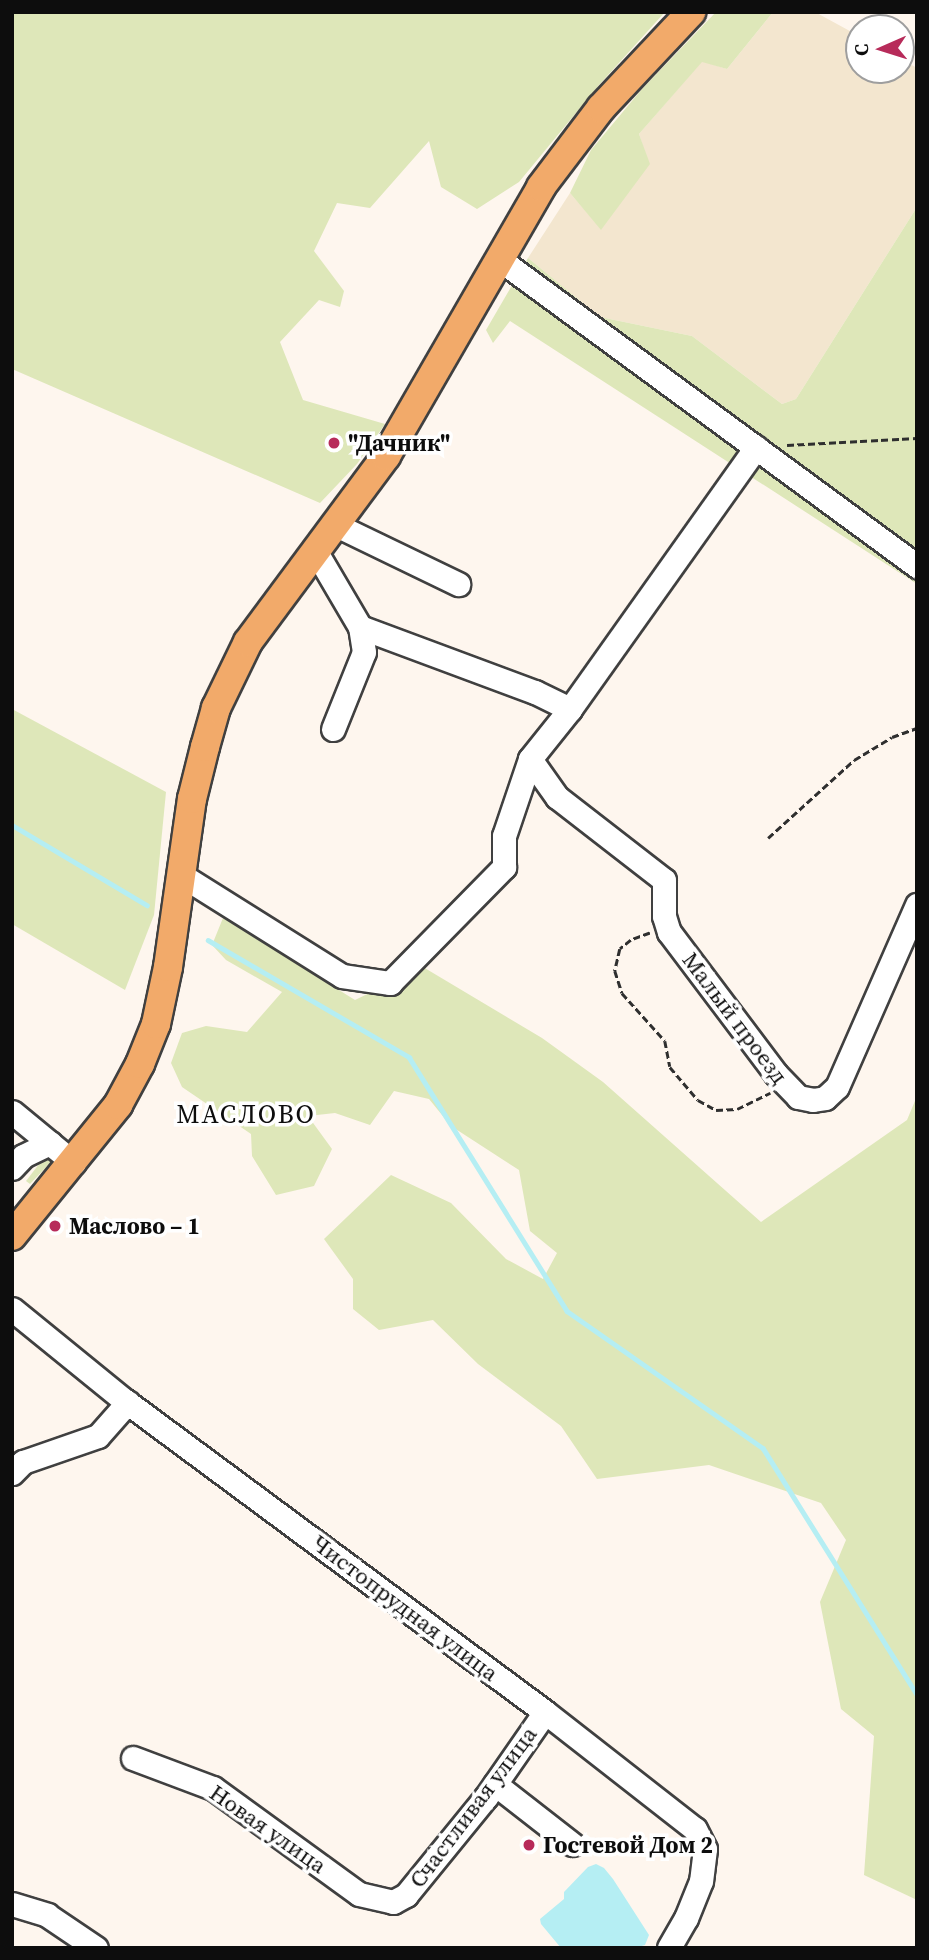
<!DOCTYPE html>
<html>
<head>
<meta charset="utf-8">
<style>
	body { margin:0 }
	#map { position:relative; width:929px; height:1960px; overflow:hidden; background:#fef6ee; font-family:"Source Serif 4",serif }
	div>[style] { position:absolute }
	.farmland>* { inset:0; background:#f3e6cf }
	.green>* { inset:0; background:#dee7b9 }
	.water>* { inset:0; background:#b5eef3 }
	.stream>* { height:4.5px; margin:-2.25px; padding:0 2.25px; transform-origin:2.25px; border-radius:2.25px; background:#b5eef3 }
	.path>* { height:2.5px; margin-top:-1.25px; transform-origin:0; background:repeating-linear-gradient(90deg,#2f2f2f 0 7px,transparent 0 10.5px) }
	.roads { filter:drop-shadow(2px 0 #404040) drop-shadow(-2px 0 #404040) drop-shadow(0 2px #404040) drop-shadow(0 -2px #404040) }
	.minor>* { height:23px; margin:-11.5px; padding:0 11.5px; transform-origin:11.5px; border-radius:11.5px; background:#fff }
	.major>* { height:28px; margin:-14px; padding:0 14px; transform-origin:14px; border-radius:14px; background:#f2aa6a }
	.dots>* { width:19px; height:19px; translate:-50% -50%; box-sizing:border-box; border:4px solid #fff; border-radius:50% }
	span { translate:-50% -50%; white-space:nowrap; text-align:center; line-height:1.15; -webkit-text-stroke:7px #fff; paint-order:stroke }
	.poi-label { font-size:23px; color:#0d0d0d; font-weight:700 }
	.left { translate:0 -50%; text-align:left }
	.street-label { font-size:23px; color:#0d0d0d }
	.quarter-label { font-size:26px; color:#0d0d0d; letter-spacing:2px }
	.frame { position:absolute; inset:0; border:14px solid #0d0d0d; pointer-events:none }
	.north { position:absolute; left:845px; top:14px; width:70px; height:70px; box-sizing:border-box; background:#fff; border:2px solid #9e9e9e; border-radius:50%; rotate:267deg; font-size:19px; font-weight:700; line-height:28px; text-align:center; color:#0d0d0d }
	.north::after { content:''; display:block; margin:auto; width:24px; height:32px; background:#b72b5a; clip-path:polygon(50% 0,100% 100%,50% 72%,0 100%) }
</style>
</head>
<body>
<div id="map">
	<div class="farmland">
		<i style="clip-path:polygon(773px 12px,815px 12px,859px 36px,859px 70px,901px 70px,901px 59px,917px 68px,917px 207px,796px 399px,782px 404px,692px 336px,600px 317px,528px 258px,570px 193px,601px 229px,649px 164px,639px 134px,702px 61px,727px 69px)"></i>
	</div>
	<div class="green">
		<i style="clip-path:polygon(12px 12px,665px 12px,599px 85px,519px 182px,477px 209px,441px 187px,429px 141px,370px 208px,337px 203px,314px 251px,344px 291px,340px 307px,319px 300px,280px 342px,303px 400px,385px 424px,357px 464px,320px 503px,12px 369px)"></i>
		<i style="clip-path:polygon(716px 12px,773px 12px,727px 69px,702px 62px,639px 134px,650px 164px,601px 230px,570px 193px,591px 150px,642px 89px)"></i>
		<i style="clip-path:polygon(917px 207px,917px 584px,510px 321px,493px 343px,486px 330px,528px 258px,600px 317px,692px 336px,782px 404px,796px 399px)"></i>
		<i style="clip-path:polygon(12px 709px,166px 792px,154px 915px,125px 990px,12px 924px)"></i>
		<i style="clip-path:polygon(223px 918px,355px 1000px,423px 967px,542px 1038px,603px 1082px,761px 1222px,907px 1120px,917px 1096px,917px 1900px,864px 1875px,874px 1736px,841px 1709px,820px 1602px,846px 1540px,821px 1503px,709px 1465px,597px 1479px,561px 1426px,478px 1364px,433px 1320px,379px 1330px,353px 1309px,353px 1279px,324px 1239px,391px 1175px,451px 1203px,506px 1259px,543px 1279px,557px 1253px,530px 1231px,519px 1170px,451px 1126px,429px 1099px,394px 1091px,370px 1125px,335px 1113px,308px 1116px,332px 1149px,314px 1186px,276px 1195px,252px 1156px,251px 1134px,182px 1087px,171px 1063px,182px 1033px,206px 1026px,247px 1032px,282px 992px,226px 960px,212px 945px)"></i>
		<i style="clip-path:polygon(46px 1155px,50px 1158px,50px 1163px,30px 1184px,26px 1181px)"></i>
	</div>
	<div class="water">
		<i style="clip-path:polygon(596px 1864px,604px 1868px,613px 1879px,649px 1935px,645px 1945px,635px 1948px,561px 1948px,541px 1924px,540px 1919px,564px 1899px,564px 1892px,588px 1867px)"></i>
	</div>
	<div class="stream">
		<i style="left:12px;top:825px;width:157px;rotate:30.7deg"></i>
		<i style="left:208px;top:940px;width:233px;rotate:30.2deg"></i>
		<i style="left:409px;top:1057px;width:299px;rotate:58.1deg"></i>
		<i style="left:567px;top:1311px;width:239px;rotate:35deg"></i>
		<i style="left:763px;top:1448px;width:290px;rotate:58deg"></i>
	</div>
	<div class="path">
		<i style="left:787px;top:445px;width:130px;rotate:-3.1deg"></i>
		<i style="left:768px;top:838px;width:116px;rotate:-42.2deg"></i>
		<i style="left:854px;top:760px;width:44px;rotate:-31.2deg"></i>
		<i style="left:892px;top:737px;width:27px;rotate:-20deg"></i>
		<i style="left:650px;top:933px;width:20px;rotate:160deg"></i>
		<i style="left:631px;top:940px;width:14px;rotate:141deg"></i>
		<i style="left:620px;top:949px;width:23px;rotate:103deg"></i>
		<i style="left:615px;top:971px;width:23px;rotate:72deg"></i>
		<i style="left:622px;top:993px;width:64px;rotate:48.1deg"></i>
		<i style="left:665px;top:1041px;width:26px;rotate:79deg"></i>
		<i style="left:670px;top:1067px;width:43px;rotate:49.7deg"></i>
		<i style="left:698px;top:1100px;width:21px;rotate:29deg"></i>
		<i style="left:716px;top:1110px;width:21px;rotate:-3deg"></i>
		<i style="left:737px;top:1109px;width:37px;rotate:-26deg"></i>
	</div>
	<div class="roads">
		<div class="minor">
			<i style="left:499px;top:259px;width:519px;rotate:36.3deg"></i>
			<i style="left:336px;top:525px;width:136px;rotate:25.8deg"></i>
			<i style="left:316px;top:552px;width:87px;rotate:59.6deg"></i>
			<i style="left:360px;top:627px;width:187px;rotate:20.4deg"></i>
			<i style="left:535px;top:692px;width:39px;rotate:26deg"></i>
			<i style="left:333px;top:729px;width:83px;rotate:-68.1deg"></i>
			<i style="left:364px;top:652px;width:25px;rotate:-99deg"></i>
			<i style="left:530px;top:759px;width:47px;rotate:54.6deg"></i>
			<i style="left:557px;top:797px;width:135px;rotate:37.8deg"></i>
			<i style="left:664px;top:880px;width:36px;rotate:90deg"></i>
			<i style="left:664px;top:916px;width:17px;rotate:73deg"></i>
			<i style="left:669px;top:932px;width:178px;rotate:53deg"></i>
			<i style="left:776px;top:1074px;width:32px;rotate:46deg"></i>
			<i style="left:798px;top:1097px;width:15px;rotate:11deg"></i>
			<i style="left:813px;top:1100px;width:12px;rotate:-9deg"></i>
			<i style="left:825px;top:1098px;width:16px;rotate:-43deg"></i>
			<i style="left:837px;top:1087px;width:199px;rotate:-66.3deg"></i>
			<i style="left:181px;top:875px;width:190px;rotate:32.1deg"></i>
			<i style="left:342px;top:976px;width:49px;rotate:8.3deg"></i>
			<i style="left:390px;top:983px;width:163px;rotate:-45.5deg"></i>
			<i style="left:504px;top:867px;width:31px;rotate:-90deg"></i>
			<i style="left:504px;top:836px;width:81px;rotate:-71.3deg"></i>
			<i style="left:530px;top:759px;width:64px;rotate:-51.3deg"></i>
			<i style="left:570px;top:709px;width:321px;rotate:-54.6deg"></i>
			<i style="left:12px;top:1112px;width:80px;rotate:39.4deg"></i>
			<i style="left:12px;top:1168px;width:16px;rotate:-47deg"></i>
			<i style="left:23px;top:1156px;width:30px;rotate:-26deg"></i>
			<i style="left:12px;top:1309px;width:144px;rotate:39.1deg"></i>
			<i style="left:124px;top:1400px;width:524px;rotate:36.54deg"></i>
			<i style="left:545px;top:1712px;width:190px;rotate:38deg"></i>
			<i style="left:695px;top:1829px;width:22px;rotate:63deg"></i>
			<i style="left:705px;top:1849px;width:32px;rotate:97deg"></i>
			<i style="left:701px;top:1881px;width:40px;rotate:112deg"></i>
			<i style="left:686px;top:1918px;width:34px;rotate:120deg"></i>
			<i style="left:12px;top:1473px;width:16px;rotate:-45deg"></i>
			<i style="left:23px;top:1462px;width:79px;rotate:-19.1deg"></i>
			<i style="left:98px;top:1436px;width:45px;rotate:-48.6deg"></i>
			<i style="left:133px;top:1758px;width:85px;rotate:20.6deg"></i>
			<i style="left:213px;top:1788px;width:180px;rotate:36deg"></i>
			<i style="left:359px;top:1894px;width:35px;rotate:13deg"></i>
			<i style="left:393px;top:1902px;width:15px;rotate:-28deg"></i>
			<i style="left:406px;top:1895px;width:127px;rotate:-50.8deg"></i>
			<i style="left:486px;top:1797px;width:103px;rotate:-55.2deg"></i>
			<i style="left:495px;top:1784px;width:98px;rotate:37.9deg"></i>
			<i style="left:12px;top:1904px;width:37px;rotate:17deg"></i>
			<i style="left:47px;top:1915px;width:59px;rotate:34deg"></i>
		</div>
		<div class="major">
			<i style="left:12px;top:1236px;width:169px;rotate:-51deg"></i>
			<i style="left:118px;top:1105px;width:47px;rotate:-61.8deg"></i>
			<i style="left:140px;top:1064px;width:43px;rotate:-68.2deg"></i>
			<i style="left:156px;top:1024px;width:58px;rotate:-78.1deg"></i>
			<i style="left:168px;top:967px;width:170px;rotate:-81.9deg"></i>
			<i style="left:192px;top:799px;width:54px;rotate:-76deg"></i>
			<i style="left:205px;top:747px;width:41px;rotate:-74.2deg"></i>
			<i style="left:216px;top:708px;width:73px;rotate:-64.1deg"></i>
			<i style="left:248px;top:642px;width:232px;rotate:-53.4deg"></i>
			<i style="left:386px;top:456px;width:310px;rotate:-60deg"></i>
			<i style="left:541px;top:187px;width:99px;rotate:-52.8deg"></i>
			<i style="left:601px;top:108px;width:132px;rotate:-46.8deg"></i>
		</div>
	</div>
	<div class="dots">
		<i style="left:334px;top:443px;background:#b72b5a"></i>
		<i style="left:55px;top:1226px;background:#b72b5a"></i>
		<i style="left:529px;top:1845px;background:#b72b5a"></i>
	</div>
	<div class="poi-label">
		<span class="left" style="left:348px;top:443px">"Дачник"</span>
		<span class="left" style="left:69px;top:1226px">Маслово – 1</span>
		<span class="left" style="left:543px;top:1845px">Гостевой Дом 2</span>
	</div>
	<div class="street-label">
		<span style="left:735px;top:1018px;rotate:53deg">Малый проезд</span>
		<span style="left:405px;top:1608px;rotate:37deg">Чистопрудная улица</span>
		<span style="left:473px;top:1807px;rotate:-53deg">Счастливая улица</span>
		<span style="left:268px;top:1829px;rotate:35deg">Новая улица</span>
	</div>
	<div class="quarter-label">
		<span style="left:246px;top:1115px">МАСЛОВО</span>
	</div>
	<div class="frame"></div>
	<div class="north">С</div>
</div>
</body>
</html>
